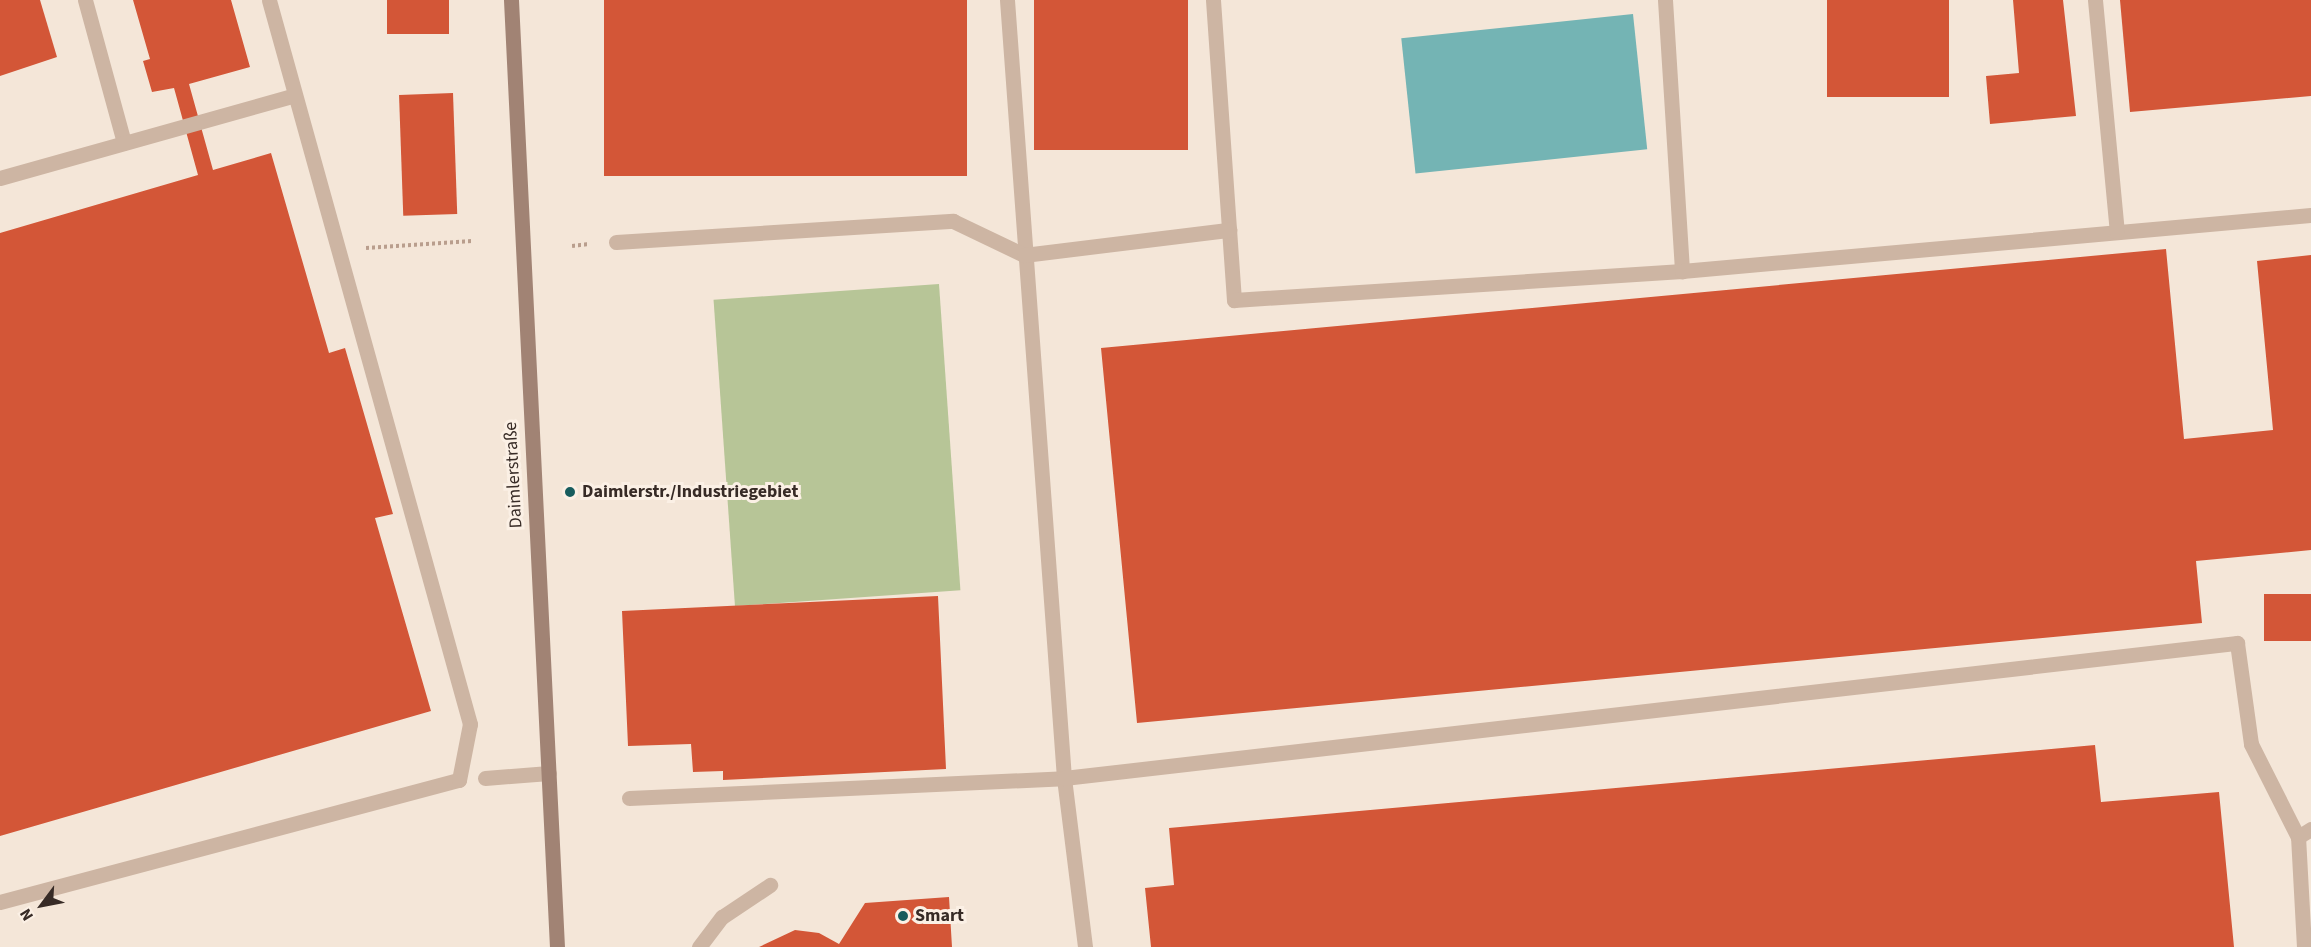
<!DOCTYPE html>
<html>
<head>
<meta charset="utf-8">
<style>
	body { margin:0 }
	#map { position:relative; width:2311px; height:947px; overflow:hidden; background:#f4e6d8; font-family:"Source Sans 3",sans-serif }
	div>[style] { position:absolute }
	.green>* { inset:0; background:#b7c597; transform-origin:0 0 }
	.water>* { inset:0; background:#74b4b4; transform-origin:0 0 }
	.building>* { inset:0; background:#d35637; transform-origin:0 0 }
	.path>* { height:4px; margin-top:-2px; transform-origin:0; background:repeating-linear-gradient(90deg,#b99e8d 0 3px,transparent 0 6px) }
	.lane>* { height:15px; margin:-7.5px; padding:0 7.5px; transform-origin:7.5px; border-radius:7.5px; background:#cdb5a3 }
	.secondary>* { height:15px; margin:-7.5px; padding:0 7.5px; transform-origin:7.5px; border-radius:7.5px; background:#a18374 }
	.dots>* { width:16px; height:16px; translate:-50% -50%; box-sizing:border-box; border:3px solid #fbf0e5; border-radius:50% }
	span { translate:-50% -50%; white-space:nowrap; text-align:center; line-height:1.15; -webkit-text-stroke:6px #fbf0e5; paint-order:stroke }
	.street-label { font-size:18px; color:#372b26 }
	.poi-label { font-size:18px; color:#372b26; font-weight:700 }
	.left { translate:0 -50%; text-align:left }
	.north { position:absolute; left:12px; top:875px; width:60px; height:60px; -webkit-text-stroke:4px #fbf0e5; paint-order:stroke; rotate:238deg; font-size:16px; font-weight:700; line-height:24px; text-align:center; color:#372b26 }
	.north::after { content:''; display:block; margin:auto; width:21px; height:27px; background:#372b26; clip-path:polygon(50% 0,100% 100%,50% 72%,0 100%) }
</style>
</head>
<body>
<div id="map">
	<div class="green">
		<i style="left:939px;top:284px;width:307px;height:226px;rotate:86deg"></i>
	</div>
	<div class="water">
		<i style="left:1633px;top:14px;width:136px;height:233px;rotate:84deg"></i>
	</div>
	<div class="building">
		<i style="clip-path:polygon(0 0,40px 0,57px 57px,0 76px)"></i>
		<i style="clip-path:polygon(133px 0,231px 0,250px 67px,189px 84px,213px 170px,271px 153px,329px 353px,345px 348px,393px 514px,375px 518px,431px 711px,0 836px,0 233px,198px 175px,174px 88px,152px 92px,143px 61px,150px 59px)"></i>
		<i style="left:387px;top:0;width:62px;height:34px"></i>
		<i style="left:604px;top:0;width:363px;height:176px"></i>
		<i style="left:1034px;top:0;width:154px;height:150px"></i>
		<i style="left:1827px;top:0;width:122px;height:97px"></i>
		<i style="clip-path:polygon(2013px 0,2063px 0,2076px 116px,1990px 124px,1986px 76px,2019px 73px)"></i>
		<i style="clip-path:polygon(2120px 0,2311px 0,2311px 96px,2130px 112px)"></i>
		<i style="left:453px;top:93px;width:121px;height:54px;rotate:88deg"></i>
		<i style="clip-path:polygon(2166px 249px,2184px 439px,2273px 430px,2257px 261px,2311px 255px,2311px 550px,2196px 561px,2202px 623px,1137px 723px,1101px 348px)"></i>
		<i style="left:2311px;top:594px;width:47px;height:47px;rotate:90deg"></i>
		<i style="clip-path:polygon(938px 596px,946px 769px,723px 780px,723px 771px,693px 772px,691px 744px,628px 746px,622px 611px)"></i>
		<i style="clip-path:polygon(2095px 745px,2101px 802px,2219px 792px,2234px 947px,1151px 947px,1145px 888px,1174px 885px,1169px 828px)"></i>
		<i style="clip-path:polygon(949px 897px,952px 947px,759px 947px,795px 930px,819px 933px,839px 944px,865px 903px)"></i>
	</div>
	<div class="path">
		<i style="left:572px;top:246px;width:17px;rotate:-7deg"></i>
		<i style="left:366px;top:248px;width:106px;rotate:-3.8deg"></i>
	</div>
	<div class="lane">
		<i style="left:85px;top:0;width:148px;rotate:74.7deg"></i>
		<i style="left:1007px;top:0;width:780px;rotate:85.81deg"></i>
		<i style="left:1064px;top:778px;width:170px;rotate:82.9deg"></i>
		<i style="left:1213px;top:0;width:301px;rotate:86deg"></i>
		<i style="left:1234px;top:300px;width:449px;rotate:-3.7deg"></i>
		<i style="left:1665px;top:0;width:272px;rotate:86.4deg"></i>
		<i style="left:1682px;top:271px;width:631px;rotate:-5.09deg"></i>
		<i style="left:2095px;top:0;width:233px;rotate:84.6deg"></i>
		<i style="left:0;top:178px;width:306px;rotate:-15.7deg"></i>
		<i style="left:616px;top:242px;width:338px;rotate:-3.6deg"></i>
		<i style="left:953px;top:221px;width:79px;rotate:25.6deg"></i>
		<i style="left:1024px;top:255px;width:207px;rotate:-7deg"></i>
		<i style="left:485px;top:778px;width:64px;rotate:-4.5deg"></i>
		<i style="left:629px;top:798px;width:435px;rotate:-2.6deg"></i>
		<i style="left:1064px;top:778px;width:1181px;rotate:-6.57deg"></i>
		<i style="left:2237px;top:643px;width:102px;rotate:82.1deg"></i>
		<i style="left:2251px;top:744px;width:104px;rotate:63.2deg"></i>
		<i style="left:0;top:902px;width:475px;rotate:-14.9deg"></i>
		<i style="left:459px;top:780px;width:57px;rotate:-78.9deg"></i>
		<i style="left:470px;top:724px;width:751px;rotate:-105.52deg"></i>
		<i style="left:699px;top:947px;width:38px;rotate:-53deg"></i>
		<i style="left:722px;top:917px;width:58px;rotate:-33.7deg"></i>
		<i style="left:2304px;top:947px;width:110px;rotate:-93.1deg"></i>
		<i style="left:2298px;top:837px;width:15px;rotate:-32deg"></i>
	</div>
	<div class="secondary">
		<i style="left:511px;top:0;width:948px;rotate:87.22deg"></i>
	</div>
	<div class="dots">
		<i style="left:570px;top:492px;background:#175c5d"></i>
		<i style="left:903px;top:916px;background:#175c5d"></i>
	</div>
	<div class="street-label">
		<span style="left:514px;top:475px;rotate:-93deg">Daimlerstraße</span>
	</div>
	<div class="poi-label">
		<span class="left" style="left:582px;top:492px">Daimlerstr./Industriegebiet</span>
		<span class="left" style="left:915px;top:916px">Smart</span>
	</div>
	<div class="north">N</div>
</div>
</body>
</html>
